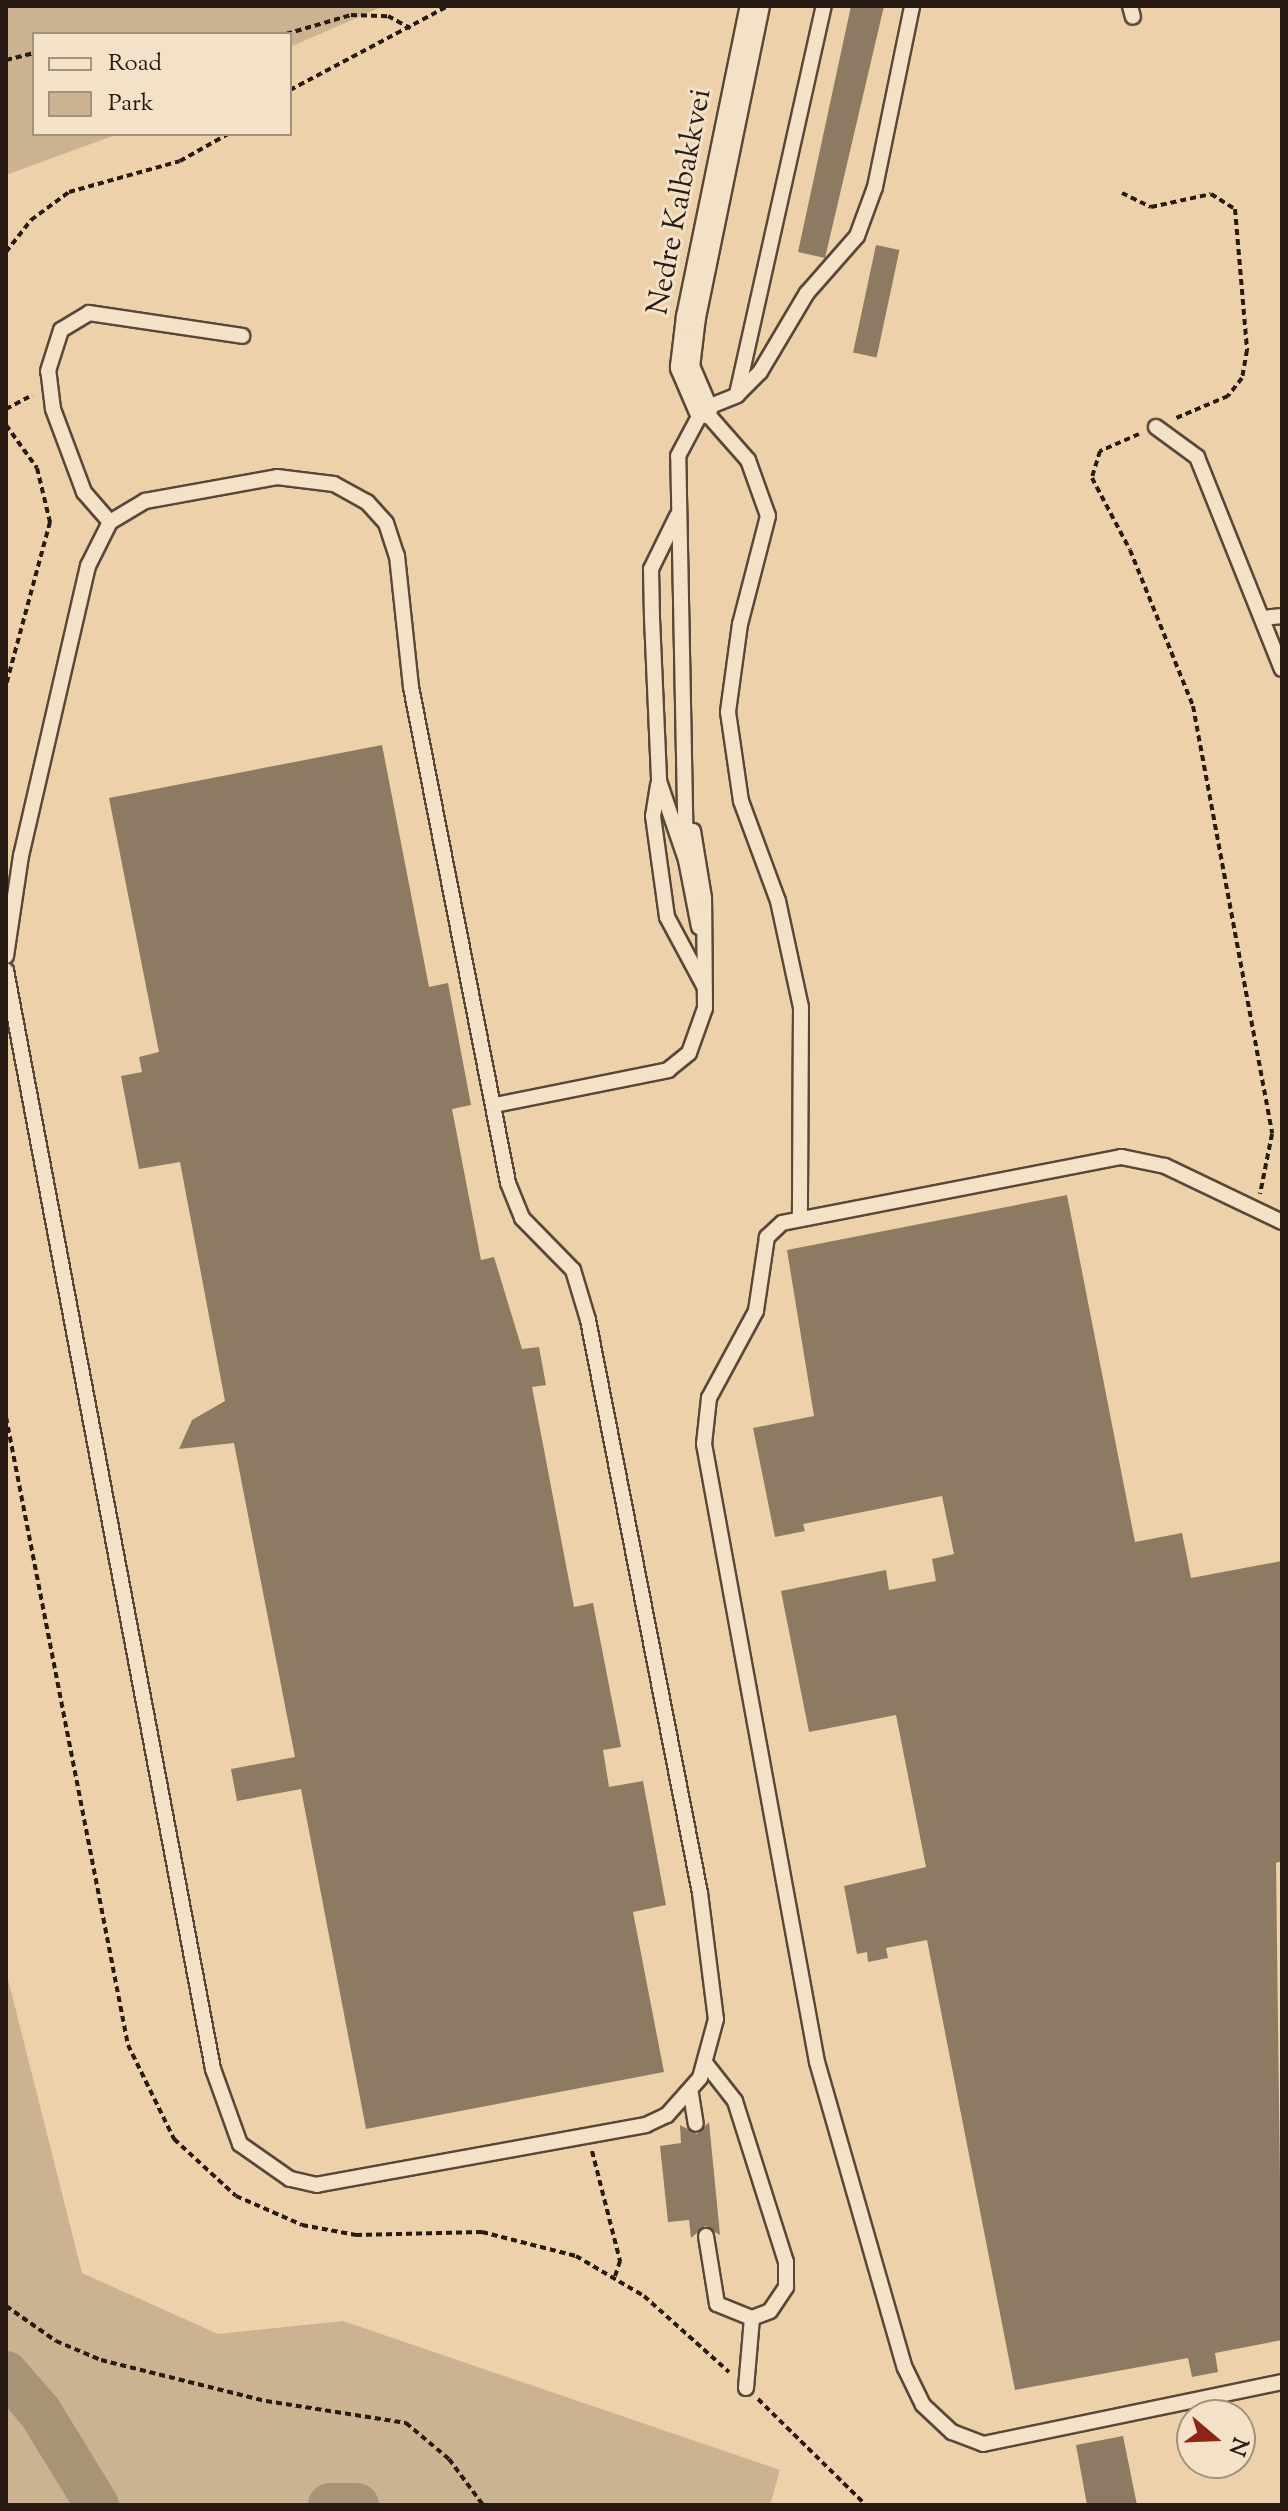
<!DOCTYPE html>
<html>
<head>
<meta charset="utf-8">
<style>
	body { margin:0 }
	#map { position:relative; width:1288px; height:2511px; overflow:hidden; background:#ecd1aa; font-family:"Sorts Mill Goudy",serif }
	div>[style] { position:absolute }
	.green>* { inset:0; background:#cbb290 }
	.river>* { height:44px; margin:-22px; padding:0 22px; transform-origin:22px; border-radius:22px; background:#a99377 }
	.building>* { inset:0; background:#8d7a62; transform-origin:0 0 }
	.path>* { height:4px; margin-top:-2px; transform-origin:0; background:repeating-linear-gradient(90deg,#271b13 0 6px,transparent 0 10px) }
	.roads { filter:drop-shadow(2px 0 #584839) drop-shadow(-2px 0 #584839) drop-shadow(0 2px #584839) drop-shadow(0 -2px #584839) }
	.service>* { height:14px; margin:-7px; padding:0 7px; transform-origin:7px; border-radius:7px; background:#f3e1c8 }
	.minor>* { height:28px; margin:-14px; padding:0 14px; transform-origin:14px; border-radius:14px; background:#f3e1c8 }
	span { translate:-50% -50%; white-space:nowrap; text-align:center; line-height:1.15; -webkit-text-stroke:6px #f3e1c8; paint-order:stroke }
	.street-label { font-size:30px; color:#271b13 }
	.frame { position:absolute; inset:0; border:8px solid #271b13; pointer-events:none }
	.legend { position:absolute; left:32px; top:32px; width:260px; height:104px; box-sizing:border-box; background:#f3e1c8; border:2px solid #a19280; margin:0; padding:10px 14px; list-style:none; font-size:24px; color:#271b13 }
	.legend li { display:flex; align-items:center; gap:16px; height:40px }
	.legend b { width:40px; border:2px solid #a19280 }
	.north { position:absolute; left:1176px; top:2399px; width:80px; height:80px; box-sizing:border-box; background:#f3e1c8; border:2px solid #a19280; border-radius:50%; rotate:109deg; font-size:22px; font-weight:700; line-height:32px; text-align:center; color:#271b13 }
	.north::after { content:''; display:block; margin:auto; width:28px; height:36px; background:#8f2418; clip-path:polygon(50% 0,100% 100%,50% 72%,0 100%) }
</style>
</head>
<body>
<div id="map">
	<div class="green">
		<i style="clip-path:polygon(6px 6px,384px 6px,290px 47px,290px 34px,34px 34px,34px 134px,118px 134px,6px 175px)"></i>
		<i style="clip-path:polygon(6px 1971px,82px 2273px,218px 2334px,343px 2321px,780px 2470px,770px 2505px,6px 2505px)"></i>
	</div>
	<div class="river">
		<i style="left:6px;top:2373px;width:52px;rotate:48.9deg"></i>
		<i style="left:40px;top:2412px;width:109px;rotate:58.5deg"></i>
		<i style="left:330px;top:2505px;width:27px"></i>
	</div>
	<div class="building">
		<i style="clip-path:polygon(851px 6px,884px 6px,825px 258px,798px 252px)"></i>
		<i style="left:876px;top:245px;width:24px;height:110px;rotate:12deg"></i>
		<i style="clip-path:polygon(382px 745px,429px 987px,448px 983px,471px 1105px,452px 1109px,481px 1260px,494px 1257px,522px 1349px,539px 1347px,546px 1385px,532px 1387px,574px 1607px,593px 1603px,621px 1747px,603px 1750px,609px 1787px,643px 1781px,666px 1905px,633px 1912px,664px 2072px,366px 2129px,301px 1789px,237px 1801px,231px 1769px,295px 1757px,234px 1443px,179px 1449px,192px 1420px,225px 1401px,180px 1162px,139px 1169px,121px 1076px,142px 1072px,139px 1057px,159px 1052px,109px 798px)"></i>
		<i style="clip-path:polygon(1067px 1195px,1135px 1542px,1182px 1533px,1191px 1578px,1282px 1561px,1282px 1861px,1276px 1863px,1282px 2340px,1215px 2353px,1218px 2372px,1192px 2377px,1188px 2358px,1015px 2390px,927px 1940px,886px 1948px,888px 1958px,868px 1962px,867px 1952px,857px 1954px,844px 1886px,926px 1867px,896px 1715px,809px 1732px,781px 1591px,886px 1570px,889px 1590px,936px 1581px,932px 1559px,954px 1554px,942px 1496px,803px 1524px,805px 1531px,775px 1537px,753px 1428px,814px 1416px,787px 1250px)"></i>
		<i style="clip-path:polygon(709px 2122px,720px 2235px,705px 2226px,691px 2238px,689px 2220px,668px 2222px,660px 2146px,681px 2143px,680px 2125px,697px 2134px)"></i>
		<i style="clip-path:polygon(1123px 2436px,1137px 2505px,1087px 2505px,1076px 2445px)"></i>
	</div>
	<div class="path">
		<i style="left:286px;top:34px;width:68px;rotate:-16.3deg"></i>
		<i style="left:351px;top:15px;width:37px;rotate:2deg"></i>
		<i style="left:388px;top:16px;width:26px;rotate:29deg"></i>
		<i style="left:6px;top:60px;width:29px;rotate:-14deg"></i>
		<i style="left:290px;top:90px;width:179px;rotate:-28deg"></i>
		<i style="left:1122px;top:193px;width:32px;rotate:26deg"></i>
		<i style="left:1151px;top:207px;width:61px;rotate:-12.2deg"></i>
		<i style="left:1211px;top:194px;width:28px;rotate:32deg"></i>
		<i style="left:1235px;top:209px;width:142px;rotate:85.1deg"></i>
		<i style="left:1247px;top:350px;width:28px;rotate:100deg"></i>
		<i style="left:1242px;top:378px;width:23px;rotate:128deg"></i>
		<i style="left:1228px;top:396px;width:56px;rotate:157.1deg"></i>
		<i style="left:6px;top:252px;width:41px;rotate:-52deg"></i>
		<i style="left:31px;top:220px;width:47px;rotate:-36.4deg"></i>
		<i style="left:69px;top:192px;width:115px;rotate:-15.6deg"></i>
		<i style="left:180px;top:161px;width:55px;rotate:-29.4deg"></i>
		<i style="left:6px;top:409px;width:30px;rotate:-28deg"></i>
		<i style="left:6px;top:425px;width:53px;rotate:54.2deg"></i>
		<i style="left:37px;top:468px;width:56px;rotate:76.5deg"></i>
		<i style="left:50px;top:522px;width:169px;rotate:105.1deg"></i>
		<i style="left:1139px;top:434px;width:43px;rotate:156.4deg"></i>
		<i style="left:1100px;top:451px;width:28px;rotate:107deg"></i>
		<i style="left:1092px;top:478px;width:81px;rotate:62.2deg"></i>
		<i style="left:1130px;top:550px;width:168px;rotate:68deg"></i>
		<i style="left:1193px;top:706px;width:435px;rotate:79.5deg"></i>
		<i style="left:1272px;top:1134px;width:61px;rotate:101.3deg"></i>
		<i style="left:6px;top:1417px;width:640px;rotate:79.01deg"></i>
		<i style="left:128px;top:2045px;width:105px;rotate:63.9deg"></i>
		<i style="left:174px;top:2139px;width:84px;rotate:42.6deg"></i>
		<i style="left:236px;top:2196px;width:72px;rotate:23.7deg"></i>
		<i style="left:302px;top:2225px;width:55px;rotate:10.5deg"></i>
		<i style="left:356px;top:2235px;width:126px;rotate:-1.4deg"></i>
		<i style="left:482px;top:2232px;width:97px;rotate:14.3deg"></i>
		<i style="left:576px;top:2256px;width:79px;rotate:30.5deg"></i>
		<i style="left:644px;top:2296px;width:114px;rotate:41.8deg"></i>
		<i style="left:592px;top:2151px;width:114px;rotate:75.7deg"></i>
		<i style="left:620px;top:2261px;width:16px;rotate:108deg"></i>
		<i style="left:6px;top:2306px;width:61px;rotate:35deg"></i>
		<i style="left:56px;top:2341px;width:49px;rotate:22.9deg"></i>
		<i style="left:101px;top:2360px;width:170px;rotate:14deg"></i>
		<i style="left:266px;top:2401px;width:142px;rotate:8.9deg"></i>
		<i style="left:406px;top:2423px;width:56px;rotate:39.9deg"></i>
		<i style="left:449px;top:2459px;width:57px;rotate:53.5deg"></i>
		<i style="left:758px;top:2399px;width:151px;rotate:44.5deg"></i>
	</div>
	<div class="roads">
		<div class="service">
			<i style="left:1130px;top:6px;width:11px;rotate:75deg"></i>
			<i style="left:737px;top:394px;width:398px;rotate:-77.4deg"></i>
			<i style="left:703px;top:409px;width:68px;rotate:48.6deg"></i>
			<i style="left:748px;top:460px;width:59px;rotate:70.3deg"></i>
			<i style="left:768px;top:516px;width:112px;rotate:104.5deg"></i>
			<i style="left:740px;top:624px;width:89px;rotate:97.8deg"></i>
			<i style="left:728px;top:712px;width:90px;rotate:81.7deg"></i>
			<i style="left:741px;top:801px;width:107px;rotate:69.7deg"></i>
			<i style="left:778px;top:901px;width:108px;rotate:77.8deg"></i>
			<i style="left:801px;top:1007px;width:211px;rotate:90.3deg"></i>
			<i style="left:1156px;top:427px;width:51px;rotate:36.2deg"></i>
			<i style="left:1197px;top:457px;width:228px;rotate:68.2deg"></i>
			<i style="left:677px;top:516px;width:59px;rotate:116.1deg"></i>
			<i style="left:651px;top:569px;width:49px;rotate:88.8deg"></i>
			<i style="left:652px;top:618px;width:163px;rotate:87.5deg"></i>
			<i style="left:659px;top:781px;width:83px;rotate:71.1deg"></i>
			<i style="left:110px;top:522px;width:40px;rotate:-131deg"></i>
			<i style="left:84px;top:492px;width:89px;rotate:-110.5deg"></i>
			<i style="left:53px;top:409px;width:38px;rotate:-97deg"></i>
			<i style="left:48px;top:371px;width:43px;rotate:-72.4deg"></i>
			<i style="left:61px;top:330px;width:33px;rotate:-31deg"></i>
			<i style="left:89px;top:313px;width:155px;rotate:8.5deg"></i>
			<i style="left:1263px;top:618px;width:19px;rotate:-6deg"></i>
			<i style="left:658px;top:785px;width:31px;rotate:99deg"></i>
			<i style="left:653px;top:816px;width:102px;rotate:82.1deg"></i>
			<i style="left:667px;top:917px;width:78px;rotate:61.8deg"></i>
			<i style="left:699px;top:927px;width:68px;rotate:-101deg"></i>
			<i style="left:686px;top:860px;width:404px;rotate:-91.1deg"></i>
			<i style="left:678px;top:456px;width:53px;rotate:-62deg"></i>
			<i style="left:703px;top:409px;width:37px;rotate:-22deg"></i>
			<i style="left:737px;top:395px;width:33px;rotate:-45deg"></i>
			<i style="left:760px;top:372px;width:92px;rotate:-59.3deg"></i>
			<i style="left:807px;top:293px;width:76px;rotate:-48.7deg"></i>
			<i style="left:857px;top:236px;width:52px;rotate:-69.8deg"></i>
			<i style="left:875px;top:187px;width:185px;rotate:-78.4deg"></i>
			<i style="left:6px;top:956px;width:101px;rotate:-81.5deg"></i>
			<i style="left:21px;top:856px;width:298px;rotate:-77deg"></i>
			<i style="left:88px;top:566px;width:49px;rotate:-63.4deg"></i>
			<i style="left:110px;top:522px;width:41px;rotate:-31deg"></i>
			<i style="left:145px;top:501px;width:134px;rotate:-10.3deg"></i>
			<i style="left:277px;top:477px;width:57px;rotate:7deg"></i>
			<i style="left:334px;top:484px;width:38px;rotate:29deg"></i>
			<i style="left:367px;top:502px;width:28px;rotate:48deg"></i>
			<i style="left:386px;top:523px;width:35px;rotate:72deg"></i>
			<i style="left:397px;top:556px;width:132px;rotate:83.9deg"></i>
			<i style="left:411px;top:687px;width:505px;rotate:78.93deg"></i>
			<i style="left:508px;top:1183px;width:38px;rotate:68deg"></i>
			<i style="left:522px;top:1218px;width:73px;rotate:45.6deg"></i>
			<i style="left:573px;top:1270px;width:52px;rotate:73.3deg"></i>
			<i style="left:588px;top:1320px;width:584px;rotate:78.94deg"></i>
			<i style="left:700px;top:1893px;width:127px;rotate:82.8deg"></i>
			<i style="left:716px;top:2019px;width:61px;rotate:105.2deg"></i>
			<i style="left:700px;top:2078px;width:50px;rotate:131.7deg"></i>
			<i style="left:667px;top:2115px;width:23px;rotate:155deg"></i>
			<i style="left:646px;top:2125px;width:334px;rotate:169.7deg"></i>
			<i style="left:317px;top:2185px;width:28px;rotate:-167deg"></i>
			<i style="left:290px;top:2179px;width:61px;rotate:-145deg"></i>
			<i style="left:240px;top:2144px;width:80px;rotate:-109.8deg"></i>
			<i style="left:213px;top:2069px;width:1118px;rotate:-100.67deg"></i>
			<i style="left:495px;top:1105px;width:177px;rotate:-11.4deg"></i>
			<i style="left:668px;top:1070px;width:27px;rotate:-39deg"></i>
			<i style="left:689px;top:1053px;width:48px;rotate:-70.4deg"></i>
			<i style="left:705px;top:1008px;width:110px;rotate:-90.5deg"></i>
			<i style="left:704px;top:898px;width:68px;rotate:-99.3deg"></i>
			<i style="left:1282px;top:1222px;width:130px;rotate:-154.4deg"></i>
			<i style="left:1165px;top:1166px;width:45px;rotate:-168.4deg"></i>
			<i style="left:1121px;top:1157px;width:345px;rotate:169deg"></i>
			<i style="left:782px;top:1223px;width:21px;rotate:137deg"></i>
			<i style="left:767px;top:1237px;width:75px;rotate:98.5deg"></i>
			<i style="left:756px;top:1311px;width:99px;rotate:118.4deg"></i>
			<i style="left:709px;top:1398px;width:46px;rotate:96.2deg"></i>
			<i style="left:704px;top:1444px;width:628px;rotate:79.64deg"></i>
			<i style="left:817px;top:2062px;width:318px;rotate:74deg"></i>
			<i style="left:905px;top:2368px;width:41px;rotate:64.1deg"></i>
			<i style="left:923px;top:2405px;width:40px;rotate:43deg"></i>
			<i style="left:952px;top:2432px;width:33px;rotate:21deg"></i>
			<i style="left:983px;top:2444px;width:305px;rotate:-11.7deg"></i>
			<i style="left:691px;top:2094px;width:30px;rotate:81deg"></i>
			<i style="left:706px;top:2236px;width:69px;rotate:80.8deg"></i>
			<i style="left:717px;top:2304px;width:38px;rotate:22deg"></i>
			<i style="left:752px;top:2318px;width:19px;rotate:-21deg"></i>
			<i style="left:770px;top:2311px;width:29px;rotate:-56deg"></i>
			<i style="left:786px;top:2287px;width:25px;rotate:-90deg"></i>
			<i style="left:786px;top:2262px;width:169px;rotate:-107.6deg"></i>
			<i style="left:735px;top:2101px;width:47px;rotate:-128.1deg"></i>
			<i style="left:746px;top:2388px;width:70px;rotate:-85.1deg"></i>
		</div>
		<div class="minor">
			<i style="left:703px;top:409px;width:46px;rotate:-113.2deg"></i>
			<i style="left:685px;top:367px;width:50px;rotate:-83.2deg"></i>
			<i style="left:691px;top:317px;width:318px;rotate:-78.4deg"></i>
		</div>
	</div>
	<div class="street-label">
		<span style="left:681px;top:202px;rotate:-79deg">Nedre Kalbakkvei</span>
	</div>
	<div class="frame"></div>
	<ul class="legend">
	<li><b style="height:10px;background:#f3e1c8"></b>Road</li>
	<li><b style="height:22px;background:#cbb290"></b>Park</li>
	</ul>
	<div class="north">N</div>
</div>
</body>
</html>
